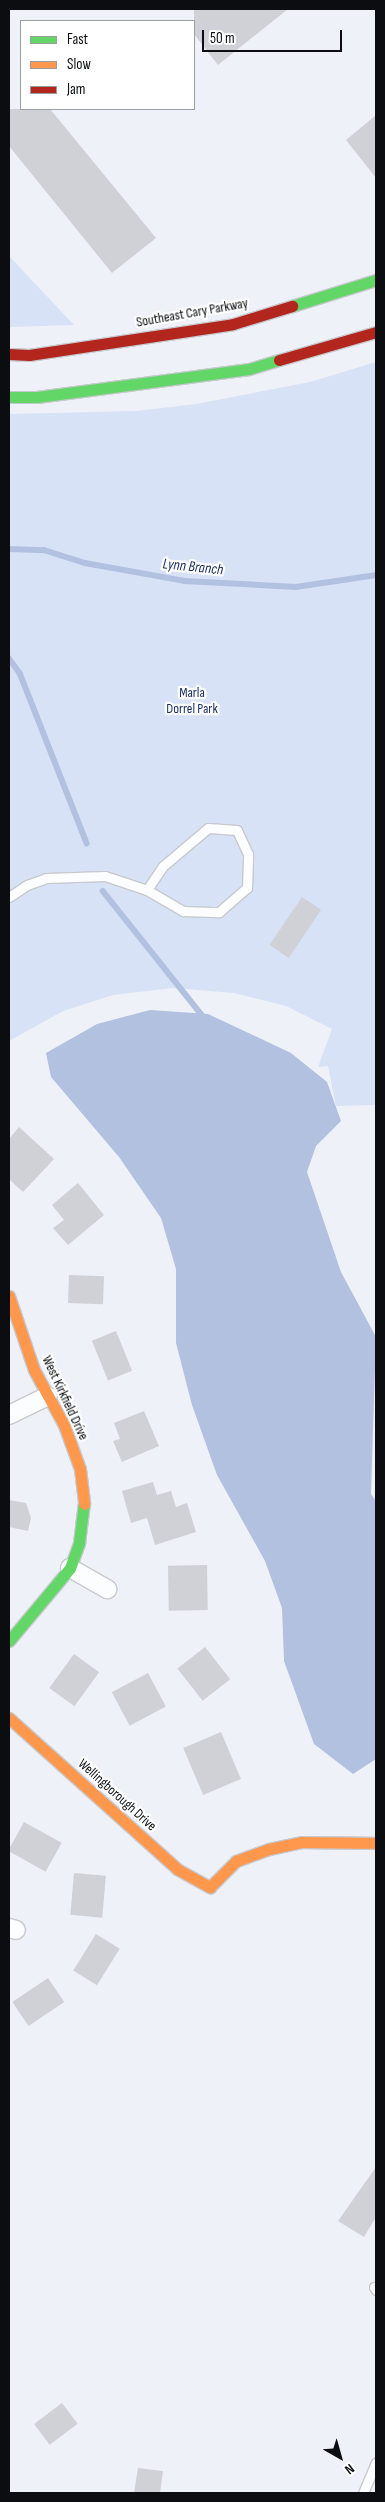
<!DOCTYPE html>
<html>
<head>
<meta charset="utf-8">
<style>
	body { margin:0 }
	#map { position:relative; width:385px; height:2502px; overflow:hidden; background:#eef1f8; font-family:"Sofia Sans Condensed",sans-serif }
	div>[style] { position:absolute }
	.green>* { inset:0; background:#d8e2f6 }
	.water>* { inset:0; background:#b2c1e0 }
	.stream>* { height:5.5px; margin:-2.75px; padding:0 2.75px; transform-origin:2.75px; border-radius:2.75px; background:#b2c1e0 }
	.building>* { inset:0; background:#cfd1d6; transform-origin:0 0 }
	.roads { filter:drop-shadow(1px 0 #c7c9ce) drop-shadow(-1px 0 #c7c9ce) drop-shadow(0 1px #c7c9ce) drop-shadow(0 -1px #c7c9ce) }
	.lane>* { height:9px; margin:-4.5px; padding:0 4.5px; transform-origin:4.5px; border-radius:4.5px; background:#fcfdfe }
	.street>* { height:18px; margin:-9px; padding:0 9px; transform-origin:9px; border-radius:9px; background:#fcfdfe }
	.fast>* { height:11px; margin:-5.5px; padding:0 5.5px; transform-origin:5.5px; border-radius:5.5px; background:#63d668 }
	.slow>* { height:11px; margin:-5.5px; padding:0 5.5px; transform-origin:5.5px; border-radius:5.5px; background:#ff974d }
	.jam>* { height:11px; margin:-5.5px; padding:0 5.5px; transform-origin:5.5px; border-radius:5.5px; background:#b3261e }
	span { translate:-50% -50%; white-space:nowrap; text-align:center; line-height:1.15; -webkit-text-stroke:4.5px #fff; paint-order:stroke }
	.street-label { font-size:14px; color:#0b0d10 }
	.park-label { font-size:14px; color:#1a2f63 }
	.water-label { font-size:15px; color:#14295b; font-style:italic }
	.frame { position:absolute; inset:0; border:10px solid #0b0d10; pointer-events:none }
	.legend { position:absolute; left:20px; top:20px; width:175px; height:90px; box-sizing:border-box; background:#fff; border:1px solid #9d9e9f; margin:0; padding:6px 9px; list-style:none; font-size:15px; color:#0b0d10 }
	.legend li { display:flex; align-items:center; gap:10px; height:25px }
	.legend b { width:25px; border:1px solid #9d9e9f }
	.north { position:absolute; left:315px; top:2432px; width:50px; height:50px; -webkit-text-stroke:4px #fff; paint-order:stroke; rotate:142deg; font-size:14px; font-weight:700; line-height:20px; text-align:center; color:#0b0d10 }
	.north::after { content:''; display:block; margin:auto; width:18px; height:22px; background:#0b0d10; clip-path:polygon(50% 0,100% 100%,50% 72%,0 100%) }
	.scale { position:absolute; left:202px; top:30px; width:140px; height:22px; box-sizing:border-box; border:2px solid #0b0d10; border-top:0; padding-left:6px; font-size:15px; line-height:18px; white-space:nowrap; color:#0b0d10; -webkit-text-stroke:4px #fff; paint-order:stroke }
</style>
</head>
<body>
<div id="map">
	<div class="green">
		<i style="clip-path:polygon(9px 256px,74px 325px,9px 327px)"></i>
		<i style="clip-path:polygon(376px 362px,376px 1105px,336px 1106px,328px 1066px,318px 1067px,332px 1029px,286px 1006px,234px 993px,173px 988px,113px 995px,63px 1011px,9px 1041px,9px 414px,136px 411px,196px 404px,310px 382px)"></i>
	</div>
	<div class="water">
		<i style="clip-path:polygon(150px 1010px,208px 1014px,291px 1053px,327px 1082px,341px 1121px,316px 1146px,307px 1172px,341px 1272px,376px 1337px,371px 1494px,376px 1501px,376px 1759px,353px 1774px,314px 1744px,284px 1661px,282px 1608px,265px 1561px,217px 1475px,192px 1405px,176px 1343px,176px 1269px,161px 1218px,119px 1157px,51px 1077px,46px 1053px,97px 1024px)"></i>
	</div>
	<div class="stream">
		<i style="left:9px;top:549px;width:35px;rotate:2deg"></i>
		<i style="left:44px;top:550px;width:43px;rotate:17.6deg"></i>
		<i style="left:85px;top:563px;width:102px;rotate:10.2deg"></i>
		<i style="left:185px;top:581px;width:111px;rotate:3.1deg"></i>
		<i style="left:296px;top:587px;width:81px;rotate:-8.5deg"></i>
		<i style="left:9px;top:658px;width:19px;rotate:54deg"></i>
		<i style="left:20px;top:673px;width:183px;rotate:68.5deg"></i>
		<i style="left:103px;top:891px;width:164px;rotate:51.4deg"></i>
	</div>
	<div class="building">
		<i style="clip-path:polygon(194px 9px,288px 9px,218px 65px,194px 34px)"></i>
		<i style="clip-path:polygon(9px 109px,50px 109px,156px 238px,112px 273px,9px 146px)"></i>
		<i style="clip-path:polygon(376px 115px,376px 178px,346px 140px)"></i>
		<i style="left:302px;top:897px;width:23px;height:58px;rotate:34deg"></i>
		<i style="clip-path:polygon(19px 1127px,54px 1159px,23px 1192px,9px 1179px,9px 1139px)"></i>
		<i style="clip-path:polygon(78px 1183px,104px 1215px,68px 1245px,53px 1228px,64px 1220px,52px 1205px)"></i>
		<i style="left:69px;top:1275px;width:35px;height:28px;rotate:2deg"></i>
		<i style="left:116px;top:1331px;width:43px;height:26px;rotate:68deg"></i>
		<i style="clip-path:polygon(144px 1411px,159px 1446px,122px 1462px,113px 1441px,120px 1439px,114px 1423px)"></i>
		<i style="clip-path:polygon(153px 1482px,157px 1495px,171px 1491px,176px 1507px,187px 1503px,196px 1532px,155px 1545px,147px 1518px,131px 1523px,122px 1491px)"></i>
		<i style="clip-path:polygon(9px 1500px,26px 1503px,31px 1518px,28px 1531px,9px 1527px)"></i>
		<i style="left:207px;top:1565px;width:45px;height:39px;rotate:89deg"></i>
		<i style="left:205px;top:1647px;width:41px;height:35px;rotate:52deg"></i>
		<i style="left:74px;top:1654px;width:31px;height:42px;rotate:36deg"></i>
		<i style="left:148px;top:1673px;width:38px;height:41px;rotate:62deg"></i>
		<i style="left:221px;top:1732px;width:51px;height:41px;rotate:67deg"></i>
		<i style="left:24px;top:1822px;width:43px;height:33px;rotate:29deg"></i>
		<i style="left:74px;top:1873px;width:32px;height:42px;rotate:5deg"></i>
		<i style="left:96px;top:1934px;width:28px;height:43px;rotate:32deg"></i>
		<i style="left:48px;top:1978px;width:29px;height:43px;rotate:56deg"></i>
		<i style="clip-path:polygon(376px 2167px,376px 2217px,364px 2237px,338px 2221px)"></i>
		<i style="left:62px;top:2403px;width:26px;height:35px;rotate:53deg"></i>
		<i style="clip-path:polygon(138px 2468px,163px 2471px,160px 2493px,134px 2493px)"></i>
	</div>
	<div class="roads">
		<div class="lane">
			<i style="left:9px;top:897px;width:22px;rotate:-34deg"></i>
			<i style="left:27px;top:885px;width:20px;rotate:-20deg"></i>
			<i style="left:46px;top:878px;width:59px;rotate:-1.9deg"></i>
			<i style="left:105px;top:876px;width:44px;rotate:18.4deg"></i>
			<i style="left:147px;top:890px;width:42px;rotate:30.3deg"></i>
			<i style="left:183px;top:911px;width:36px;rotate:2deg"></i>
			<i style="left:219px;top:912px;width:37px;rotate:-41deg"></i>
			<i style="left:247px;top:888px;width:34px;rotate:-88deg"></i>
			<i style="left:248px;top:854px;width:26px;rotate:-115deg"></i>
			<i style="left:237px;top:830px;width:29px;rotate:-176deg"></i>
			<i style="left:208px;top:828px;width:59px;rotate:139.8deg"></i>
			<i style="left:163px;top:866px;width:29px;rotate:124deg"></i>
			<i style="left:374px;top:2287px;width:4px;rotate:56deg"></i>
			<i style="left:363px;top:2493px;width:33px;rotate:-67deg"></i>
		</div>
		<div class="street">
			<i style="left:9px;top:1415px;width:43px;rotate:-26deg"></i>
			<i style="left:70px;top:1568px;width:43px;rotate:29.6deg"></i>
			<i style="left:9px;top:1928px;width:7px;rotate:16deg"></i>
		</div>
		<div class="fast">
			<i style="left:292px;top:306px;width:88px;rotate:-17.2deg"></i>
			<i style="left:9px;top:397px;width:28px"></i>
			<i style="left:37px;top:397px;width:214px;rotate:-7.5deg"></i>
			<i style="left:249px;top:369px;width:31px;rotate:-17deg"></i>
			<i style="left:9px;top:1641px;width:95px;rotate:-50.1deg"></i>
			<i style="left:70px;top:1568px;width:27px;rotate:-70deg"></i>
			<i style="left:79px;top:1543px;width:39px;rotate:-83deg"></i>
		</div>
		<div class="slow">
			<i style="left:9px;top:1296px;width:78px;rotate:71.3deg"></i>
			<i style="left:34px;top:1370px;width:63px;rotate:61.4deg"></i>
			<i style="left:64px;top:1425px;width:47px;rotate:70deg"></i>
			<i style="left:80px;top:1469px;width:35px;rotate:83deg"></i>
			<i style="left:9px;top:1718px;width:226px;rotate:41.9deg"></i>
			<i style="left:177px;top:1869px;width:38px;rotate:29deg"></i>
			<i style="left:210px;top:1887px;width:37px;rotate:-45deg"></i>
			<i style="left:236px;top:1861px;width:35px;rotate:-20deg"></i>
			<i style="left:269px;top:1849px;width:34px;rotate:-12deg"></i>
			<i style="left:302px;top:1842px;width:74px;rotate:0.8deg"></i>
		</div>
		<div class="jam">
			<i style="left:9px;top:354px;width:20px;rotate:3deg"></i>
			<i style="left:29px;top:355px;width:206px;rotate:-8.6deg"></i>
			<i style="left:233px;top:324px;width:62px;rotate:-17deg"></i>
			<i style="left:279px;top:360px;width:101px;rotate:-16.1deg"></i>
		</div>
	</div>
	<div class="street-label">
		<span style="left:192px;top:313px;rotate:-10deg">Southeast Cary Parkway</span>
		<span style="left:65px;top:1398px;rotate:65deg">West Kirkfield Drive</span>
		<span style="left:117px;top:1795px;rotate:42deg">Wellingborough Drive</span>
	</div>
	<div class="park-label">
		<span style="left:192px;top:701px">Marla<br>Dorrel Park</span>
	</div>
	<div class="water-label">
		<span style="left:193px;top:567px;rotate:6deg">Lynn Branch</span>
	</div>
	<div class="frame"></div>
	<ul class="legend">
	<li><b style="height:6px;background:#63d668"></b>Fast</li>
	<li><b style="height:6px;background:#ff974d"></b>Slow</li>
	<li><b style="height:6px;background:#b3261e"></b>Jam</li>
	</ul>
	<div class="north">N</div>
	<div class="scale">50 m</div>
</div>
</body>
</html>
